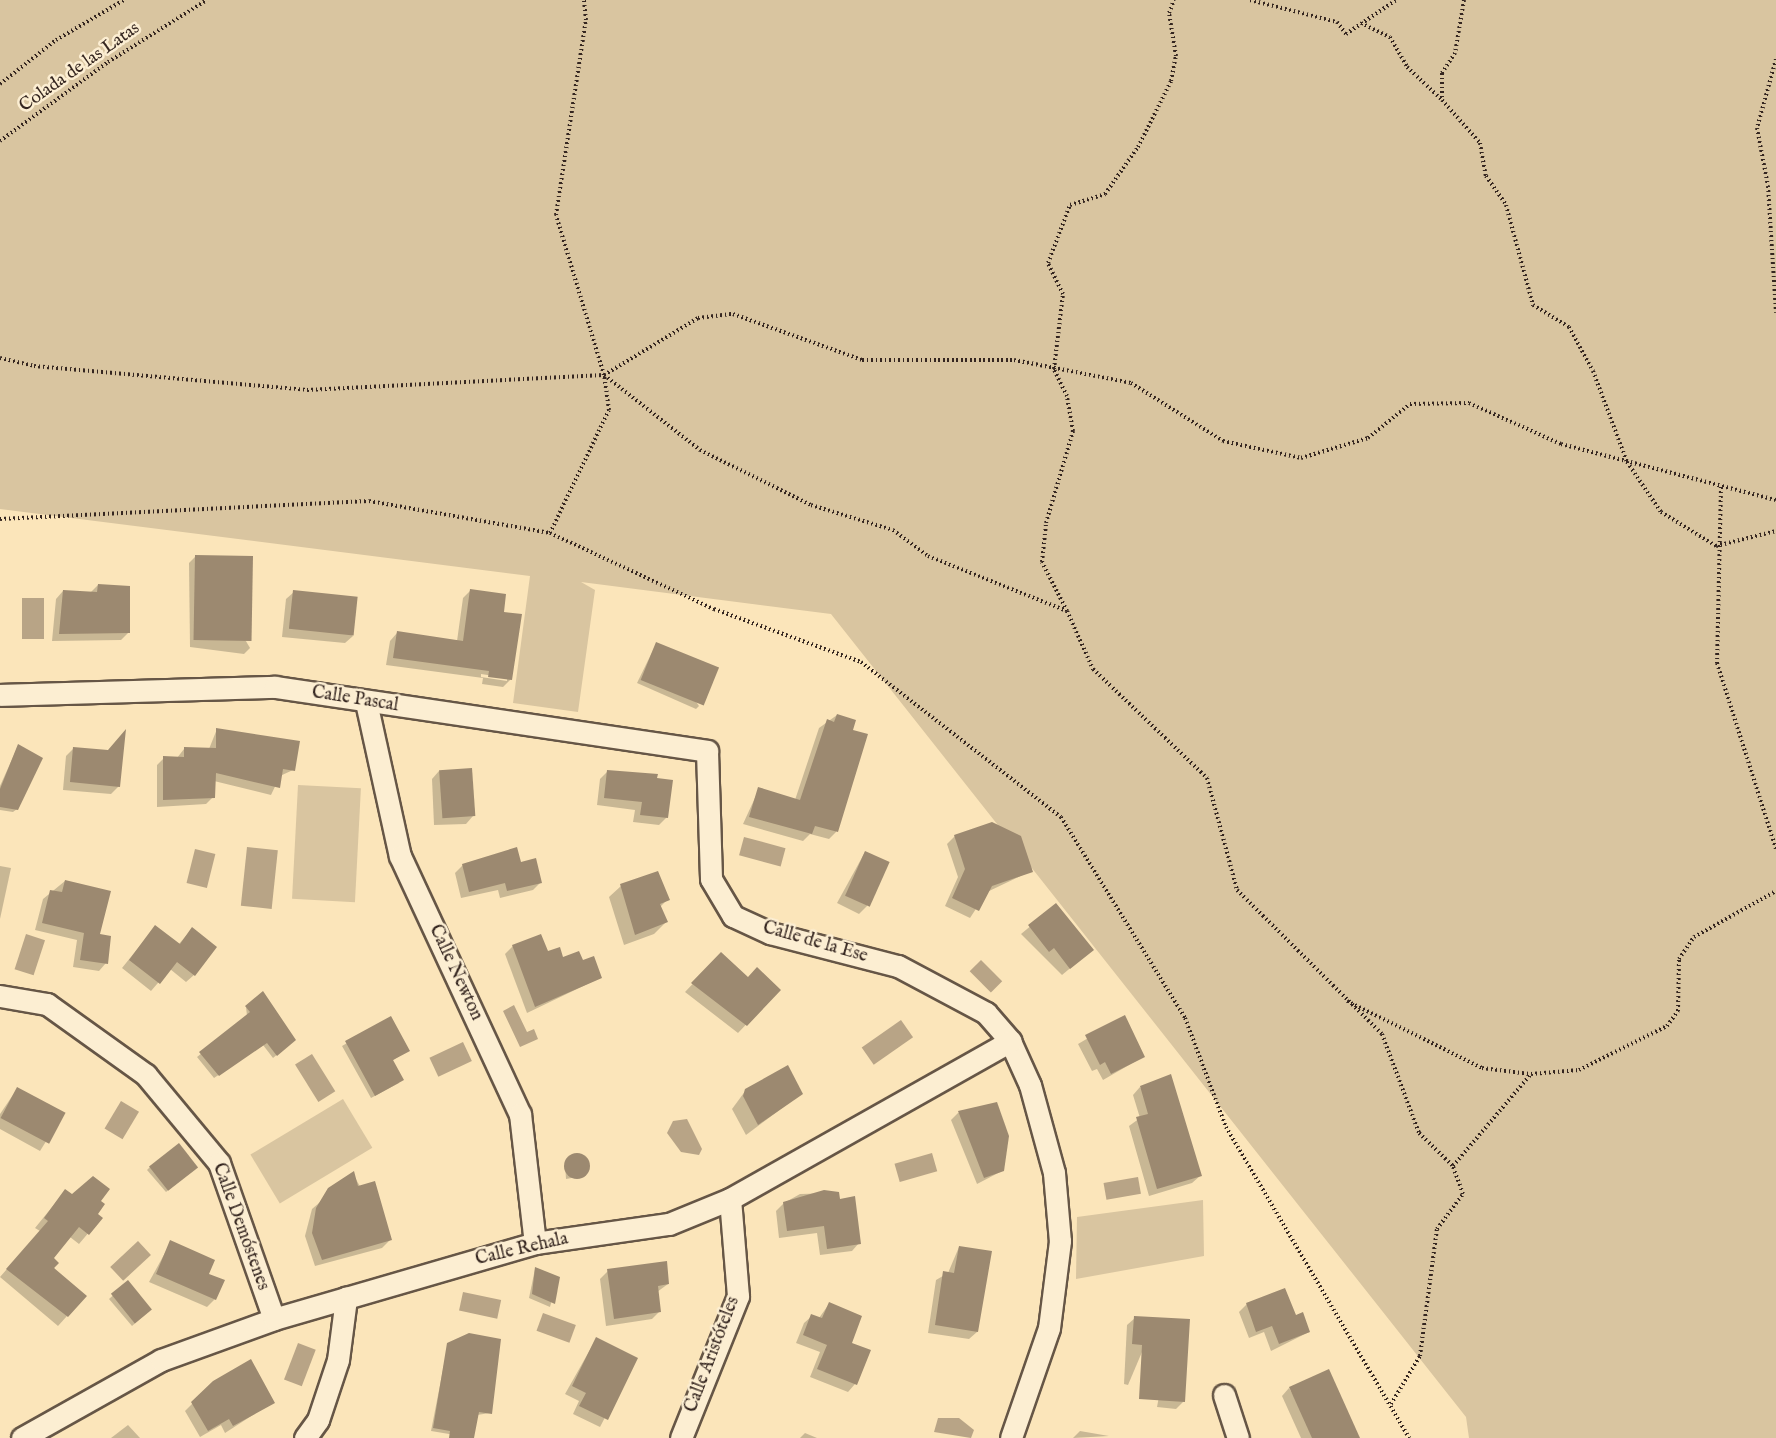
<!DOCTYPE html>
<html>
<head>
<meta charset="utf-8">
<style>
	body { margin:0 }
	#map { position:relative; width:1776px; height:1438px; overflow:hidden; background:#fbe5ba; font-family:"IM FELL English",serif }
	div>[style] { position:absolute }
	.green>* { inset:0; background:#d9c5a0; transform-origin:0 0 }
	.water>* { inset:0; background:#b8a486; transform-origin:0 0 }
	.shadow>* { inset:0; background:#0003 }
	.building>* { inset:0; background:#9c8970; transform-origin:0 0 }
	.round { border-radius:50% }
	.path>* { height:4px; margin-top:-2px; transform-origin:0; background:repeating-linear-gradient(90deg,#352620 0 1.5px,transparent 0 4.5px) }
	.roads { filter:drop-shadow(2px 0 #665646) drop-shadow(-2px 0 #665646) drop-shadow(0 2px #665646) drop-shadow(0 -2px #665646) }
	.street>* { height:21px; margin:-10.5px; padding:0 10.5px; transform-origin:10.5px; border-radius:10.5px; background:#fceed2 }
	span { translate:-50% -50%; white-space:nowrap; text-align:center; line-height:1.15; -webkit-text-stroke:5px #fceed2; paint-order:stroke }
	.street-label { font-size:18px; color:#352620 }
</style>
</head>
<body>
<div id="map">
	<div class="green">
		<i style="clip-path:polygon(0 0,1776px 0,1776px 1438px,1469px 1438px,1466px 1417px,831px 614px,581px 582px,595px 590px,578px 712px,513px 703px,530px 576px,0 509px)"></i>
		<i style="left:298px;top:785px;width:63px;height:114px;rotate:3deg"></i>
		<i style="left:343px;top:1099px;width:57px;height:108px;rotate:59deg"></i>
		<i style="clip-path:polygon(1203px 1200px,1204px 1256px,1076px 1279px,1077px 1217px)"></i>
	</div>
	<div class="water">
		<i style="left:22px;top:598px;width:22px;height:41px"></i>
		<i style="left:744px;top:837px;width:43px;height:19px;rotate:15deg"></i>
		<i style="left:247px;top:847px;width:31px;height:59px;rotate:6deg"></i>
		<i style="left:195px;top:849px;width:21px;height:35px;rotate:14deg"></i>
		<i style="left:26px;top:934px;width:20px;height:37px;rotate:18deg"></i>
		<i style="left:981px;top:960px;width:30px;height:16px;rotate:45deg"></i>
		<i style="clip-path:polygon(514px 1005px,527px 1032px,534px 1029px,538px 1039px,520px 1047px,503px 1011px)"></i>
		<i style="left:901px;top:1020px;width:21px;height:48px;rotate:55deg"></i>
		<i style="left:463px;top:1042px;width:21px;height:37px;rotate:65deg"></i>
		<i style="left:312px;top:1054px;width:44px;height:20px;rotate:58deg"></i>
		<i style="left:121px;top:1101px;width:21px;height:32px;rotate:31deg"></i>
		<i style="clip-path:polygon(687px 1119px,702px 1149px,699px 1155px,681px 1152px,667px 1133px,673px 1121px)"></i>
		<i style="left:932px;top:1153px;width:19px;height:39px;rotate:74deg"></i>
		<i style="left:1138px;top:1177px;width:17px;height:35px;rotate:80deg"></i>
		<i style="left:138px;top:1241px;width:19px;height:38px;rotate:47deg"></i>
		<i style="left:463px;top:1292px;width:39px;height:19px;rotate:12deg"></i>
		<i style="left:543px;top:1313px;width:35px;height:19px;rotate:20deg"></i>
		<i style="left:298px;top:1343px;width:19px;height:39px;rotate:21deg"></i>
		<i style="clip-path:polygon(938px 1418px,959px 1418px,974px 1430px,971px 1438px,934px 1432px)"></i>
	</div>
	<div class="shadow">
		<i style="clip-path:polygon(196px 556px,250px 648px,244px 654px,190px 647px,189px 563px)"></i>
		<i style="clip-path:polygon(98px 585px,128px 633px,121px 640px,52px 641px,56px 599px,63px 591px,90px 593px)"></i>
		<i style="clip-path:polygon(evenodd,471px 590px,502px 613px,511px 679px,503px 687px,482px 684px,483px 678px,386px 665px,390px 641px,397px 633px,457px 641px,463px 598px,471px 590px,481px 674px,507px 678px,507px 681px,481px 677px,481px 674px)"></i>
		<i style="clip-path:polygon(294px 592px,353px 636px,345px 643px,282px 637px,286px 599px)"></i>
		<i style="clip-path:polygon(656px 644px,699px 706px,696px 709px,637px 683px)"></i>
		<i style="clip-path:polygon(837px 715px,851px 731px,866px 735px,836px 832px,829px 839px,810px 834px,803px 841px,743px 824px,759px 789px,795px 800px,819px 728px)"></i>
		<i style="clip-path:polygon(217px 729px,293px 770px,280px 776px,271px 795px,214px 781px,213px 797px,206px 804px,157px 807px,157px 765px,164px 758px,177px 758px,184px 749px,209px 749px)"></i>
		<i style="clip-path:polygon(18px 746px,17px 809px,13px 812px,0 810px,0 786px)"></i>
		<i style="clip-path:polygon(74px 748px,119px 786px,111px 794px,63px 790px,66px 756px)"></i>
		<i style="clip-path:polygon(439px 771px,473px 816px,466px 824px,434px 825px,432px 779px)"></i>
		<i style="clip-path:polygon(608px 771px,667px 817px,659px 825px,633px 822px,635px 810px,597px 805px,600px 779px)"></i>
		<i style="clip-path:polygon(955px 836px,1031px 871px,987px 892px,970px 918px,945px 906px,958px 877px,947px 844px)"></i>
		<i style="clip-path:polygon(865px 852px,867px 906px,859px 914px,837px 903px)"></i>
		<i style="clip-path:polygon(519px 864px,541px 882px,533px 890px,500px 898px,498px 890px,461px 898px,455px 873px,463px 865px)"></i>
		<i style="clip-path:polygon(0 866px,11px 868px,0 919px)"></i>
		<i style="clip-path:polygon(65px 881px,98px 935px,106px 963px,99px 971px,73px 967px,77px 940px,35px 930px,43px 899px)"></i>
		<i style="clip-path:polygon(621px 886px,668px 899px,660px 907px,666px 922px,654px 934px,624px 945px,609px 897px)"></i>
		<i style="clip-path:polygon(1056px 905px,1092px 950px,1062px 975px,1021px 934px)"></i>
		<i style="clip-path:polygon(155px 927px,178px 945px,192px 929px,194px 975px,186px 982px,170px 969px,151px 991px,122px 968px)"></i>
		<i style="clip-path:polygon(513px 946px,582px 962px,600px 978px,527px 1013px,505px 954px)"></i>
		<i style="clip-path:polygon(721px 954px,747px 979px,779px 990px,738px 1033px,685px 992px)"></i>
		<i style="clip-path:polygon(246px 1007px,291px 1043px,273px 1058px,263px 1045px,214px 1078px,197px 1057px,247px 1016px)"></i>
		<i style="clip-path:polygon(1124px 1017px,1143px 1057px,1103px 1080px,1097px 1069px,1092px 1071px,1078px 1044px)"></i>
		<i style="clip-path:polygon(390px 1018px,408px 1050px,392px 1061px,399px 1083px,371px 1098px,342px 1046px)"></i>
		<i style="clip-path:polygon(1140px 1087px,1200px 1176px,1192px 1183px,1149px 1196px,1129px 1126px,1140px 1118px,1133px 1095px)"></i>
		<i style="clip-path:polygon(17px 1089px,63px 1114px,40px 1151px,0 1129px,0 1114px)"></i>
		<i style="clip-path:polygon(746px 1090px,801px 1094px,746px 1135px,732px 1109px)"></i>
		<i style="clip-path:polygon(996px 1104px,1002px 1171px,977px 1184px,951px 1120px,958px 1113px)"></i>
		<i style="clip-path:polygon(585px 1158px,583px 1176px,566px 1179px,565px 1163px)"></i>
		<i style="clip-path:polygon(150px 1167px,193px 1170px,166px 1192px,147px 1170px)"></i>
		<i style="clip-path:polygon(353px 1174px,390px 1240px,382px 1248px,315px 1266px,305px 1236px,312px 1209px)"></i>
		<i style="clip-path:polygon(65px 1191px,101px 1218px,79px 1244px,70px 1237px,52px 1259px,67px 1316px,58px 1326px,0 1277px,40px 1231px,35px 1228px)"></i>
		<i style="clip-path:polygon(837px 1193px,859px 1243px,852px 1251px,820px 1255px,817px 1233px,779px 1238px,776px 1211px,784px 1203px,800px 1194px)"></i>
		<i style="clip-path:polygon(171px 1242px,215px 1299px,207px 1307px,149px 1282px)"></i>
		<i style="clip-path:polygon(959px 1247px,977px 1332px,969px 1339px,928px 1333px,936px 1280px,948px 1273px)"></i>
		<i style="clip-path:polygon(535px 1269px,558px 1278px,550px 1307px,529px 1298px)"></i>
		<i style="clip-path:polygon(608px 1271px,668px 1284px,657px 1292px,660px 1311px,652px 1319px,606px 1326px,600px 1279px)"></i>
		<i style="clip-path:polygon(128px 1282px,147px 1313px,132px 1326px,109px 1299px)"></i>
		<i style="clip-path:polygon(829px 1304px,850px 1344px,855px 1384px,848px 1392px,810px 1377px,820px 1352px,796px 1343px,804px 1323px,812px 1316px,819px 1318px)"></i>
		<i style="clip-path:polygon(1247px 1304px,1295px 1317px,1309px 1332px,1271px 1351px,1264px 1332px,1249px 1338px,1239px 1312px)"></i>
		<i style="clip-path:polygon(1135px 1318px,1156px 1319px,1128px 1385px,1124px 1384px,1127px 1325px)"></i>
		<i style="clip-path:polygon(596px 1339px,636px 1358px,600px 1427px,573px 1414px,579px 1401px,565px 1394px)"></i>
		<i style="clip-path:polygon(448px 1344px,490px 1413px,477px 1415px,473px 1438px,431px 1431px)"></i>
		<i style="clip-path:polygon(1168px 1349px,1184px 1401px,1176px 1409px,1157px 1407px)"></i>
		<i style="clip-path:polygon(214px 1382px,273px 1402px,225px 1433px,221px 1425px,200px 1437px,185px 1411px)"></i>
		<i style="clip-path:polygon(1289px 1388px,1319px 1438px,1301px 1438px,1282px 1396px)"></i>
		<i style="clip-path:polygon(128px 1425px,140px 1438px,111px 1438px)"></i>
		<i style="clip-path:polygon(1080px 1431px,1109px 1436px,1073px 1438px)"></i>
		<i style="clip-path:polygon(805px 1433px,817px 1438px,800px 1438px)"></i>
	</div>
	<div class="building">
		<i style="left:195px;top:555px;width:58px;height:85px;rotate:1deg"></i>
		<i style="clip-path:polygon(98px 584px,130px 586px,130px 633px,59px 634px,63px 590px,97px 592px)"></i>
		<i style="clip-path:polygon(470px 589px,506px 594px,504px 612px,522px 614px,512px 680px,488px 677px,489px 671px,393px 658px,397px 631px,463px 641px)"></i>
		<i style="left:293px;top:590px;width:65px;height:39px;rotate:6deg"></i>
		<i style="left:656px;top:642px;width:68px;height:41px;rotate:22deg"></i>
		<i style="clip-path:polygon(837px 714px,856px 720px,853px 730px,868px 734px,838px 832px,815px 826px,812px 834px,749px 817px,758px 787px,800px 800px,827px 719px,834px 722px)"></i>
		<i style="clip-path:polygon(216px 728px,300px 741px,295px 771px,283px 769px,280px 788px,216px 773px,215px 798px,163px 800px,163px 756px,184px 757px,184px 747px,216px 748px)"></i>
		<i style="clip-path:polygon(126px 729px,120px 787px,70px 782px,73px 747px,108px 750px)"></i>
		<i style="clip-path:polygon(18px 744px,43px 758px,18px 810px,0 807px,0 789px)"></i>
		<i style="left:472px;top:768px;width:48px;height:33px;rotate:86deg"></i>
		<i style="clip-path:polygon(607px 770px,658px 774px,657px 778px,673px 780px,668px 818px,640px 815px,642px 802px,604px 798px)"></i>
		<i style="clip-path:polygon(992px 822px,1021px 836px,1033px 872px,992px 886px,979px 911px,952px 898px,965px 869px,954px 835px)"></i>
		<i style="clip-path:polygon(517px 847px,521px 862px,536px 858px,542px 883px,507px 891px,505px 883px,469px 892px,462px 864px)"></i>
		<i style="left:865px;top:851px;width:27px;height:49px;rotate:24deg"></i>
		<i style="clip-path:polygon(658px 871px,670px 900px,660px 904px,668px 922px,635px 935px,620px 884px)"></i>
		<i style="clip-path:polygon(65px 880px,111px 891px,100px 934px,111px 936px,108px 964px,80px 960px,84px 933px,42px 923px,50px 890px,62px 892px)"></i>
		<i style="clip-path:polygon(1056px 903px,1094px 950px,1070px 969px,1054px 948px,1049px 952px,1028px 925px)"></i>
		<i style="clip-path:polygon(155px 925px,180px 944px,192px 927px,217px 947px,195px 976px,177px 962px,160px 984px,129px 960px)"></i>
		<i style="clip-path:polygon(541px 934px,548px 951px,560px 947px,563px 957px,579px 951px,583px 960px,594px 956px,602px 978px,535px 1007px,512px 945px)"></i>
		<i style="clip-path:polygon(721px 952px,748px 977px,757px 967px,781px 990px,747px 1026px,691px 983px)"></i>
		<i style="clip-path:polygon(263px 991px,296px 1040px,277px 1056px,267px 1043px,219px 1076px,199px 1052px,250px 1012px,245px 1006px)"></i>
		<i style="clip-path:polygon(1125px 1015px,1145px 1057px,1111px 1074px,1105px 1062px,1100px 1065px,1085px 1035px)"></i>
		<i style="clip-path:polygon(391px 1016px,410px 1051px,393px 1060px,404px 1080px,375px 1096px,345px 1041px)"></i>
		<i style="clip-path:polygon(788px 1065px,803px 1094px,758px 1125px,743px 1096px,745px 1089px)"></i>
		<i style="clip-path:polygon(1171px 1074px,1202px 1176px,1157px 1189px,1136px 1117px,1148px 1114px,1140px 1086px)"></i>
		<i style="left:17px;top:1087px;width:55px;height:35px;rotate:28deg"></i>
		<i style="clip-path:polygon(997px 1102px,1009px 1136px,1004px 1171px,984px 1178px,958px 1111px)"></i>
		<i style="left:179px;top:1143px;width:31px;height:38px;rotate:52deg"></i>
		<i class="round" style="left:564px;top:1153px;width:26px;height:26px"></i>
		<i style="clip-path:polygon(354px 1171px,358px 1186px,375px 1181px,392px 1240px,322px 1260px,312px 1233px,316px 1208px,328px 1188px)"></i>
		<i style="clip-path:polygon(93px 1176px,110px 1189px,101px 1201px,105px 1204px,98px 1214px,103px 1218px,89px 1235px,79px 1227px,54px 1258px,59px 1263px,54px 1268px,87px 1296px,68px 1317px,6px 1269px,48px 1221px,44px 1218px,65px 1189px,72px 1194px)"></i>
		<i style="clip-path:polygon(824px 1190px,839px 1192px,840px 1199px,855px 1196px,861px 1244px,827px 1249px,824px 1226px,787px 1231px,783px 1202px)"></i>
		<i style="clip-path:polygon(170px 1240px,215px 1260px,209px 1274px,225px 1280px,216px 1300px,156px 1274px)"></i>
		<i style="clip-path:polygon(959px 1246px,992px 1251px,978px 1332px,935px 1325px,943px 1271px,954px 1273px)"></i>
		<i style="clip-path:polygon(667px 1261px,669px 1284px,658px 1286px,661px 1312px,614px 1319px,607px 1269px)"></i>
		<i style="clip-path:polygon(535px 1267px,560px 1277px,555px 1304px,532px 1294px)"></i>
		<i style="left:128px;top:1280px;width:38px;height:22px;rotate:51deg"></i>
		<i style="clip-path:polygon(1285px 1288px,1296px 1315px,1303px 1312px,1310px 1332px,1279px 1344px,1272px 1326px,1256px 1332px,1246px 1303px)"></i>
		<i style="clip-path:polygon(829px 1302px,862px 1316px,852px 1343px,871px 1350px,857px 1385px,817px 1369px,827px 1345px,803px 1335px,811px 1314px,822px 1318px)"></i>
		<i style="clip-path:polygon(1134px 1316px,1190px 1319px,1185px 1402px,1139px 1399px,1142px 1345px,1132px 1344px)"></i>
		<i style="clip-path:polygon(469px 1333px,501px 1339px,492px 1414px,479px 1412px,474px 1438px,449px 1438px,450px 1431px,433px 1428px,447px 1343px)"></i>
		<i style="clip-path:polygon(596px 1337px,638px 1358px,608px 1420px,579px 1406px,586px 1393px,572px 1386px)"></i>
		<i style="clip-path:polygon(251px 1359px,275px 1403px,233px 1426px,229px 1419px,208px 1431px,191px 1402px,213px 1381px)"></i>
		<i style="clip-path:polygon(1329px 1369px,1360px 1438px,1312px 1438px,1289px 1387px)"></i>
	</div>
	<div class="path">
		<i style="left:1250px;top:0;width:90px;rotate:14.2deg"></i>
		<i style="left:1337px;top:22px;width:15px;rotate:53deg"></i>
		<i style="left:1346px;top:34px;width:60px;rotate:-34.2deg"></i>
		<i style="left:1464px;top:0;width:54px;rotate:99.6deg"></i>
		<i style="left:1455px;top:53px;width:24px;rotate:123deg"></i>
		<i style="left:1442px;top:73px;width:27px;rotate:90deg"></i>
		<i style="left:1442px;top:100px;width:57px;rotate:48.5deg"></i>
		<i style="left:1480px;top:143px;width:34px;rotate:80deg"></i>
		<i style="left:1486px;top:176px;width:35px;rotate:55deg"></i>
		<i style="left:1506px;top:205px;width:104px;rotate:74.9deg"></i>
		<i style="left:1533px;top:305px;width:42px;rotate:31.4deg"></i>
		<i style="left:1569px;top:327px;width:50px;rotate:61.4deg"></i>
		<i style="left:1593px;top:371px;width:97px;rotate:69.5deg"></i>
		<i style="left:1627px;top:462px;width:60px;rotate:55.8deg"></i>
		<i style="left:1661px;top:512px;width:65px;rotate:31.7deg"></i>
		<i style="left:1716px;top:546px;width:62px;rotate:-14deg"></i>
		<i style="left:1361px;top:23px;width:32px;rotate:26deg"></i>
		<i style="left:1390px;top:37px;width:34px;rotate:60deg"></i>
		<i style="left:1407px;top:67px;width:48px;rotate:43.3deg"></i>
		<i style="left:1776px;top:59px;width:72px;rotate:105.4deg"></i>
		<i style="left:1757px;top:128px;width:59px;rotate:79.3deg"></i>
		<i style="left:1768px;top:186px;width:127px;rotate:86.4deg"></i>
		<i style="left:0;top:84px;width:71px;rotate:-38.2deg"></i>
		<i style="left:56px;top:40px;width:79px;rotate:-30.5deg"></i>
		<i style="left:0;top:141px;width:134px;rotate:-36.2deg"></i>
		<i style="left:108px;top:62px;width:117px;rotate:-32.1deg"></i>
		<i style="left:0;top:358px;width:35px;rotate:13deg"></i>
		<i style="left:34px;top:366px;width:274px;rotate:5deg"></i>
		<i style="left:307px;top:390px;width:297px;rotate:-2.9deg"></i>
		<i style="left:604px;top:375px;width:110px;rotate:-31.2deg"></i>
		<i style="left:698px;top:318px;width:35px;rotate:-7deg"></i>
		<i style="left:733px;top:314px;width:137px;rotate:19.6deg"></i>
		<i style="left:862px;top:360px;width:152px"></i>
		<i style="left:1014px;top:360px;width:119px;rotate:11.1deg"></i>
		<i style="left:1131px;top:383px;width:109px;rotate:32.2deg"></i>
		<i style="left:1223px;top:441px;width:80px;rotate:12.3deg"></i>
		<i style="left:1301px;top:458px;width:70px;rotate:-16.6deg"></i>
		<i style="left:1368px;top:438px;width:54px;rotate:-39deg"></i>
		<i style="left:1410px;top:404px;width:59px;rotate:-1deg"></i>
		<i style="left:1469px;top:403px;width:101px;rotate:24deg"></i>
		<i style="left:1561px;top:444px;width:222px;rotate:14.6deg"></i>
		<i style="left:604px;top:375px;width:122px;rotate:38deg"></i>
		<i style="left:700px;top:450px;width:124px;rotate:26.4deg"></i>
		<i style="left:811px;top:505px;width:86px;rotate:17deg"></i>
		<i style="left:893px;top:530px;width:44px;rotate:36.6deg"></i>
		<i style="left:928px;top:556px;width:149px;rotate:21.6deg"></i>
		<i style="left:1067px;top:611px;width:64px;rotate:65.9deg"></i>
		<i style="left:1093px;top:669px;width:158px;rotate:43.7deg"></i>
		<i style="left:1207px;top:778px;width:116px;rotate:75deg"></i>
		<i style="left:1237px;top:890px;width:204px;rotate:44.8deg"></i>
		<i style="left:1382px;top:1034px;width:106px;rotate:69.5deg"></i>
		<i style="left:1419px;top:1133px;width:47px;rotate:44.1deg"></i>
		<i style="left:1721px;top:487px;width:176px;rotate:91.3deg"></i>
		<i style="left:1717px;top:663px;width:195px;rotate:72.4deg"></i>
		<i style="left:0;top:519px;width:369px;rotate:-2.8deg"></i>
		<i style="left:369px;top:501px;width:184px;rotate:10deg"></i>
		<i style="left:550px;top:533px;width:181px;rotate:24.9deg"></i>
		<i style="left:714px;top:609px;width:156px;rotate:19.8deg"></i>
		<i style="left:861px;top:662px;width:253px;rotate:37.8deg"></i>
		<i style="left:1061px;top:817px;width:236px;rotate:58.3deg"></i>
		<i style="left:1185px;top:1018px;width:116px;rotate:69.4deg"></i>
		<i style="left:1226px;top:1127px;width:361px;rotate:59.5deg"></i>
		<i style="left:550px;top:533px;width:136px;rotate:-64.4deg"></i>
		<i style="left:609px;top:410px;width:35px;rotate:-98deg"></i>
		<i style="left:604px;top:375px;width:167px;rotate:-106.7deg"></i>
		<i style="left:556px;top:215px;width:197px;rotate:-81.3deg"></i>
		<i style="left:586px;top:20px;width:20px;rotate:-96deg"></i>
		<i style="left:1067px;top:611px;width:55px;rotate:-117deg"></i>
		<i style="left:1042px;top:562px;width:39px;rotate:-84deg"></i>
		<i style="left:1046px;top:523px;width:96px;rotate:-73.6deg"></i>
		<i style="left:1073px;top:431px;width:36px;rotate:-100deg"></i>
		<i style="left:1067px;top:396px;width:30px;rotate:-116deg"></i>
		<i style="left:1054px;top:369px;width:76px;rotate:-83.2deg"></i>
		<i style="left:1063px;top:294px;width:34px;rotate:-116deg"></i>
		<i style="left:1048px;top:263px;width:62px;rotate:-69.2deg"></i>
		<i style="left:1070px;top:205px;width:37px;rotate:-17deg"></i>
		<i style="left:1105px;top:194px;width:57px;rotate:-54.9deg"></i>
		<i style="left:1138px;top:147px;width:74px;rotate:-63.4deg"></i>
		<i style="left:1171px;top:81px;width:25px;rotate:-79deg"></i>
		<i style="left:1176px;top:56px;width:44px;rotate:-99.2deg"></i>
		<i style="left:1169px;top:13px;width:14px;rotate:-69deg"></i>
		<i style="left:1347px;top:1001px;width:151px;rotate:26.4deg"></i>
		<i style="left:1482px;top:1068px;width:49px;rotate:7deg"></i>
		<i style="left:1391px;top:1404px;width:56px;rotate:-58.9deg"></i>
		<i style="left:1420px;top:1356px;width:128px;rotate:-82.4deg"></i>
		<i style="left:1437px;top:1229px;width:44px;rotate:-53.4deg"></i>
		<i style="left:1463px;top:1194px;width:30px;rotate:-110deg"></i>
		<i style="left:1453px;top:1166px;width:121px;rotate:-49.7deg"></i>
		<i style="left:1531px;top:1074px;width:48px;rotate:-4.8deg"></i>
		<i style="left:1579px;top:1070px;width:98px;rotate:-26.6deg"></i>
		<i style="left:1667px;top:1026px;width:19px;rotate:-54deg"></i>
		<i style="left:1678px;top:1011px;width:52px;rotate:-88.9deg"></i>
		<i style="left:1679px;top:959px;width:27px;rotate:-56deg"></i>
		<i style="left:1694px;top:937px;width:94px;rotate:-29.3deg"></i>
	</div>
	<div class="roads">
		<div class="street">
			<i style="left:0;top:695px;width:275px;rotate:-1.7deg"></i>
			<i style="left:275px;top:687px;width:437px;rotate:8.4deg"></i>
			<i style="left:707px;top:751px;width:128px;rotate:88.2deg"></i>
			<i style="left:711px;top:879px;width:43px;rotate:59.3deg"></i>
			<i style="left:733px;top:916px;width:41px;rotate:24.7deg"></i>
			<i style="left:770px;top:933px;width:132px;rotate:14.5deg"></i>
			<i style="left:898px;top:966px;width:100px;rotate:28.1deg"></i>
			<i style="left:986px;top:1013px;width:37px;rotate:49deg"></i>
			<i style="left:1010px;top:1041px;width:48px;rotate:65.6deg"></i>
			<i style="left:1030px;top:1085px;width:91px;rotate:74.7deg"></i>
			<i style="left:1054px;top:1173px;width:68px;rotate:85deg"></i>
			<i style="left:1060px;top:1241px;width:88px;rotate:97.2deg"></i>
			<i style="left:1049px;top:1328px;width:116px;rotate:109.1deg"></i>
			<i style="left:366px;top:702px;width:158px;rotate:77.6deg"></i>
			<i style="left:400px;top:856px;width:285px;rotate:65.1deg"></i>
			<i style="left:520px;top:1114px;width:130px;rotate:83.4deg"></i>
			<i style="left:0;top:996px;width:48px;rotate:9.7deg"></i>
			<i style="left:47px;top:1004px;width:122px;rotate:35.6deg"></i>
			<i style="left:146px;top:1075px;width:114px;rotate:50.3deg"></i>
			<i style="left:219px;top:1163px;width:165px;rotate:70.6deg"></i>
			<i style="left:1224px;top:1395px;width:45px;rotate:72deg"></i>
			<i style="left:22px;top:1438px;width:159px;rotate:-29.3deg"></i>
			<i style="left:161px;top:1360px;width:120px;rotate:-19.9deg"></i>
			<i style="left:274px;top:1319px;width:272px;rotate:-16.2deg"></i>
			<i style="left:535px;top:1243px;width:135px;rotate:-8.1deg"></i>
			<i style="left:669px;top:1224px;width:66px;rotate:-22.3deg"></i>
			<i style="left:730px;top:1199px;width:322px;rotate:-29.4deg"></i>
			<i style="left:305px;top:1438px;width:22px;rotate:-54deg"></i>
			<i style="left:318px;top:1420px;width:63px;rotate:-71.6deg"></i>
			<i style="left:338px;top:1360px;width:63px;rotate:-82.6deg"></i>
			<i style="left:681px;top:1438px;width:153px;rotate:-68.1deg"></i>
			<i style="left:738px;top:1296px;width:97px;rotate:-94.7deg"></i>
		</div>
	</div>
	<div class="street-label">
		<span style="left:80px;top:68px;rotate:-35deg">Colada de las Latas</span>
		<span style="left:355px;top:700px;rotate:9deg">Calle Pascal</span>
		<span style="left:815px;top:943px;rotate:16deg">Calle de la Ese</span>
		<span style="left:455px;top:973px;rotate:65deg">Calle Newton</span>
		<span style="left:240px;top:1227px;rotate:70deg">Calle Demóstenes</span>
		<span style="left:522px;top:1250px;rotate:-13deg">Calle Rehala</span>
		<span style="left:713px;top:1355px;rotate:-69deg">Calle Aristóteles</span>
	</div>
</div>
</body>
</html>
